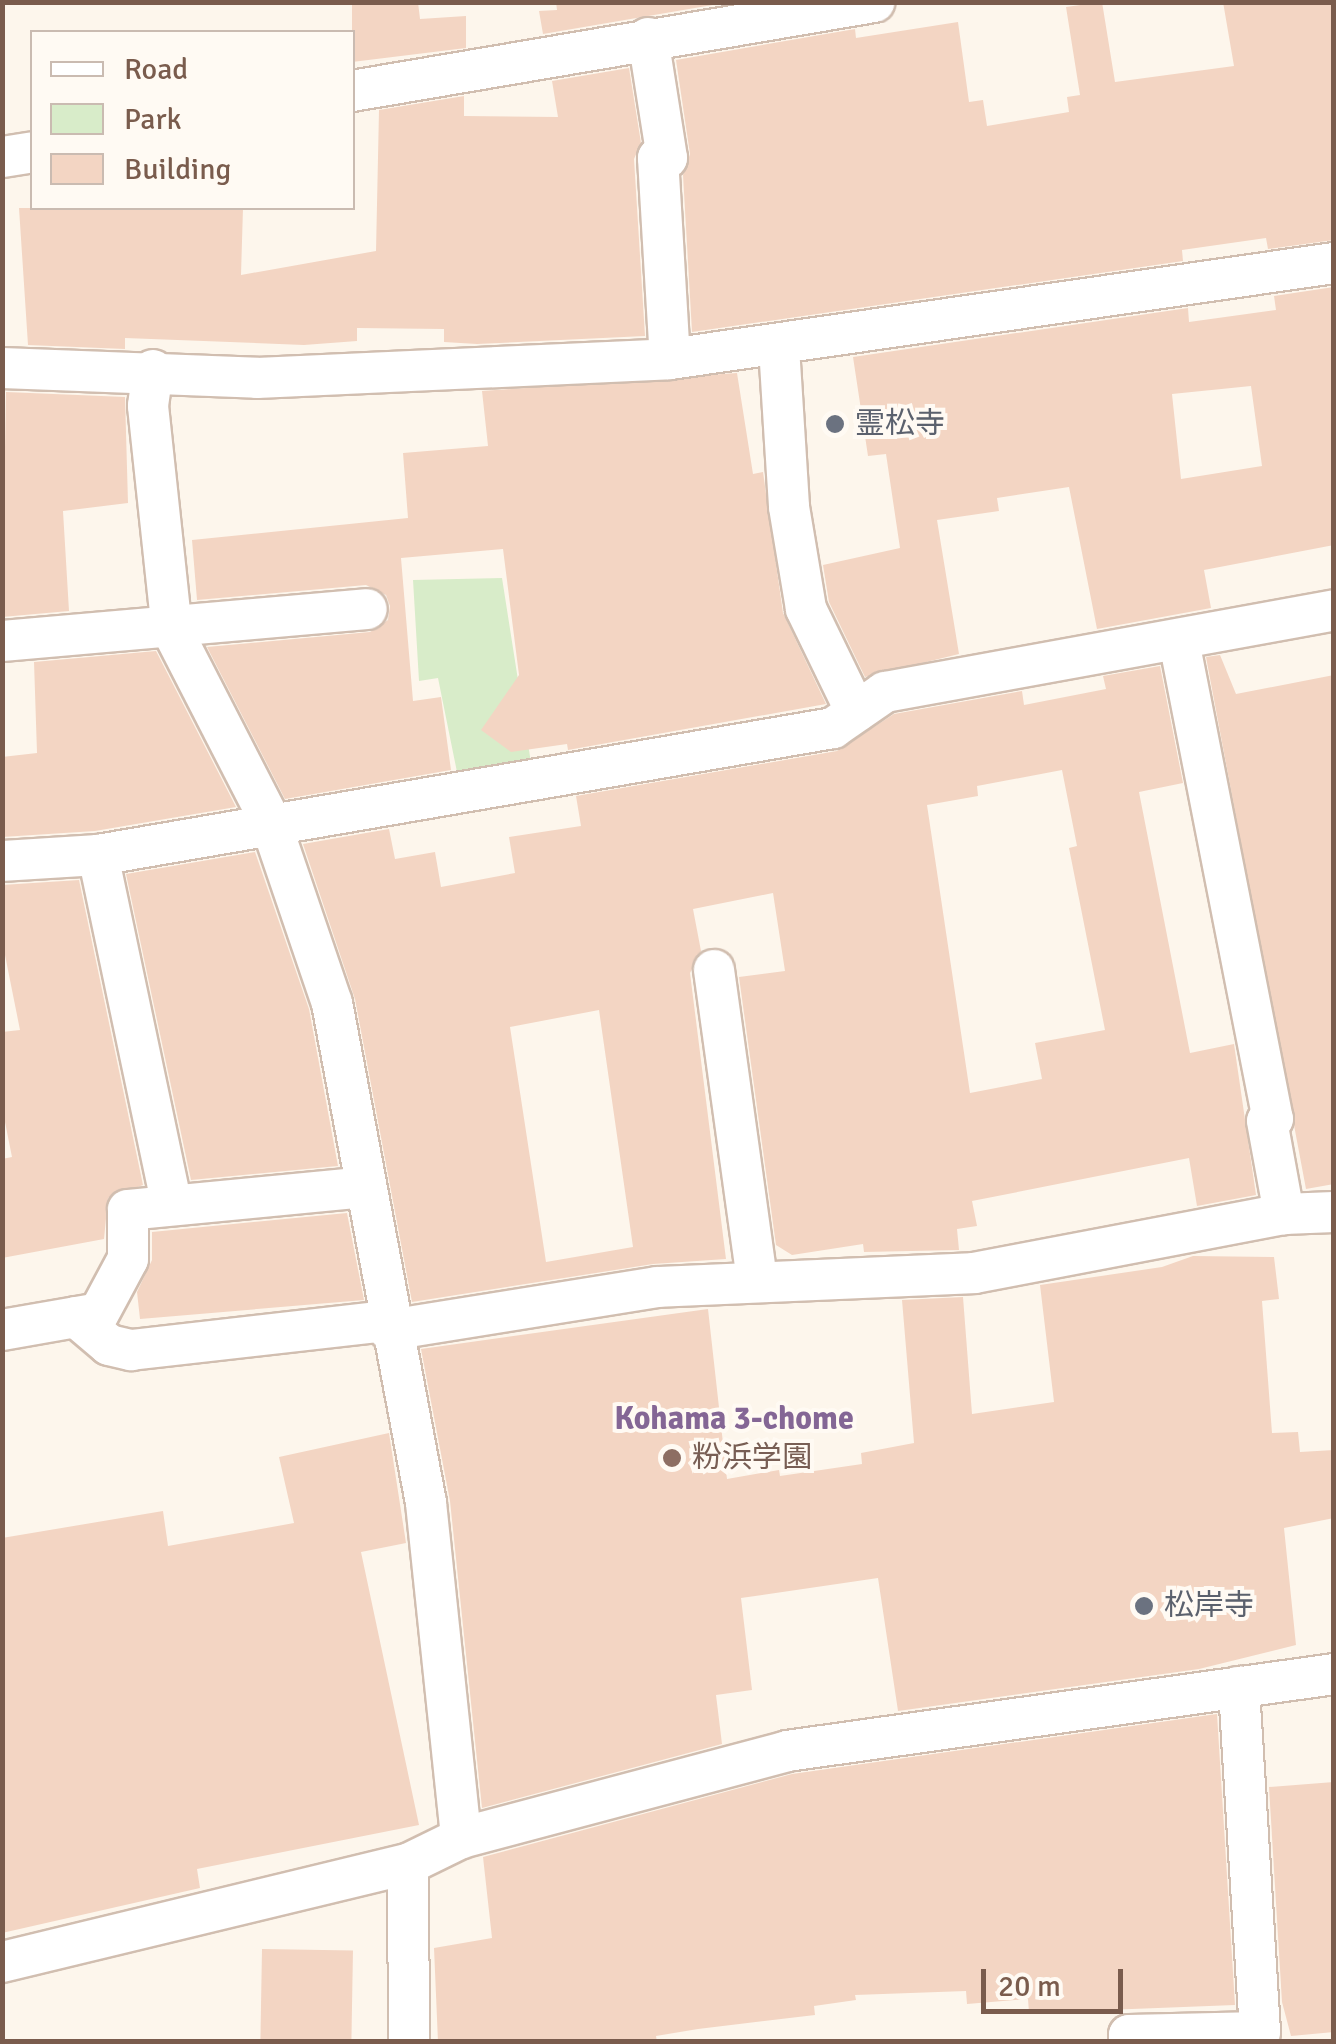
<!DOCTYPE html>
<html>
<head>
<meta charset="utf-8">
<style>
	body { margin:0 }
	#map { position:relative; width:1336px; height:2044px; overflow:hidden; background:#fdf6ec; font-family:Signika,"Noto Sans JP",sans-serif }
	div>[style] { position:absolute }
	.green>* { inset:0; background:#d8ecc9 }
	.building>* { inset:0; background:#f3d5c3; transform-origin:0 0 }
	.roads { filter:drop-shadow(2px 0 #d1beb0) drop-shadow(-2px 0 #d1beb0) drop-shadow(0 2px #d1beb0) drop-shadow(0 -2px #d1beb0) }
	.minor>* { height:40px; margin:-20px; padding:0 20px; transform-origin:20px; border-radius:20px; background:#fff }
	.dots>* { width:28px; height:28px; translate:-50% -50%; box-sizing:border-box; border:5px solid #fffaf3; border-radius:50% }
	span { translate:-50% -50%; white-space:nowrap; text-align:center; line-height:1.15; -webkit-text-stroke:8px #fffaf3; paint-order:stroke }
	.worship-label { font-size:30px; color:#5b616d }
	.left { translate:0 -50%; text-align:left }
	.education-label { font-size:30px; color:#785e54 }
	.neighbourhood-label { font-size:32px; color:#846695; font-weight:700 }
	.frame { position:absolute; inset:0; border:5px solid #7a5c4d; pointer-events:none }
	.legend { position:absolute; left:30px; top:30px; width:325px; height:180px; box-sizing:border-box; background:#fffaf3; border:2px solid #cabbb1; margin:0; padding:12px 18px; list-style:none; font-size:30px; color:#7a5c4d }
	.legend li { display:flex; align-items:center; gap:20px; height:50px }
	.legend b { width:50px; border:2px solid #cabbb1 }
	.scale { position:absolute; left:981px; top:1969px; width:142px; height:45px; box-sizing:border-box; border:5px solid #7a5c4d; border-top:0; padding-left:12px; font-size:30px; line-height:35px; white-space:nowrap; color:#7a5c4d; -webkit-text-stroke:8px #fffaf3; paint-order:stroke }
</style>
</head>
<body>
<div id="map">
	<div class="green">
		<i style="clip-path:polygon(502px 578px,531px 763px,458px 777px,438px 678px,419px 681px,413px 580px)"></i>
	</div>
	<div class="building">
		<i style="clip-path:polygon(352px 2px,418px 2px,420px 19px,466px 16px,466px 48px,352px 62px)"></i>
		<i style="clip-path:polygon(556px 2px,730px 2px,543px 34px,539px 11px,557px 10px)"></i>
		<i style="clip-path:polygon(1102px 2px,1115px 82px,1234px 66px,1223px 2px,1334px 2px,1334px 240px,1268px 249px,1266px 238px,1182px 250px,1183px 261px,692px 332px,683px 175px,690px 154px,676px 60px,855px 29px,856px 38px,958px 22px,969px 102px,983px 100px,987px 126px,1069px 112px,1067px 97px,1080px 95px,1066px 7px)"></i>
		<i style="clip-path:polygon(629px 68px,641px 143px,634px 159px,645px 336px,477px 344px,444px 342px,444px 329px,357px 328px,357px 341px,304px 345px,125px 338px,125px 349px,28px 345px,19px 208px,243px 208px,241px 275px,376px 251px,379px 110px,464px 96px,464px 116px,558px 117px,552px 81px)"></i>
		<i style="clip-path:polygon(evenodd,1334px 287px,1334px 545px,1204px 570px,1211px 608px,1097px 629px,1069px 487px,997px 498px,999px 511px,937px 520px,959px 654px,865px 677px,829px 602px,823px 565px,900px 548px,886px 454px,868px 456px,853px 357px,1188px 308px,1189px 322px,1276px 310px,1274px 296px,1334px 287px,1251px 386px,1262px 466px,1181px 479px,1172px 394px,1251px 386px)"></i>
		<i style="clip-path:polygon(737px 373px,753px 474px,763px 472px,783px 613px,826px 704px,568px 750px,567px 744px,511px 752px,481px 730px,519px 675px,503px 549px,401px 558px,413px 701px,441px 697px,451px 770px,285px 799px,207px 647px,370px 632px,388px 620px,390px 606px,386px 595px,366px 585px,197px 600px,192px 540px,408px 518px,403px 453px,488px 446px,482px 391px)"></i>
		<i style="clip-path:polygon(6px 392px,125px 397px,128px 503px,63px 511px,69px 611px,2px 617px)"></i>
		<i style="clip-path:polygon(156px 651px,236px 807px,95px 831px,2px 837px,2px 757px,37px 753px,34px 662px)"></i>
		<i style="clip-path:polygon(1220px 655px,1236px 694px,1334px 675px,1334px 1184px,1306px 1189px,1206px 657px)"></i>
		<i style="clip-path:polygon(evenodd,1160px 666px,1183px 783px,1139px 792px,1190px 1053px,1234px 1044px,1256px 1195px,1197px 1206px,1189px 1158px,972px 1201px,977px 1226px,957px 1229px,959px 1250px,864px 1252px,863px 1244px,792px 1255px,776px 1245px,739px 977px,785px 971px,773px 893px,693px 909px,701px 951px,690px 973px,726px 1259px,653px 1264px,412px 1302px,355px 999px,303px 844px,389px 829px,395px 859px,435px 852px,441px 887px,515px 873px,509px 837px,581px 826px,576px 796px,837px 751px,894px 714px,1022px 691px,1024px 705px,1106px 689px,1103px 676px,1160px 666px,1062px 770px,1077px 846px,1069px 848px,1105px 1030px,1035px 1043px,1042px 1079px,970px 1093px,927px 805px,978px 796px,977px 786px,1062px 770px,1160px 666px,599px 1010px,633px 1247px,546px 1262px,510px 1027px,599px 1010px)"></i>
		<i style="clip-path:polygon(255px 852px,309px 1009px,338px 1166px,191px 1180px,126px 874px)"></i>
		<i style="clip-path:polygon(79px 880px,143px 1185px,108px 1198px,104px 1239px,2px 1258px,2px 1159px,12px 1157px,2px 1107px,2px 1032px,20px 1030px,2px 940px,2px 885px)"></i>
		<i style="clip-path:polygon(347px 1213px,364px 1300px,140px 1319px,137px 1292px,152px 1260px,152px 1232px)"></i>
		<i style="clip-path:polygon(1193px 1256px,1274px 1257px,1279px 1299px,1262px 1301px,1272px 1433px,1298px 1432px,1300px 1452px,1334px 1450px,1334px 1518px,1284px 1528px,1296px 1645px,1199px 1669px,898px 1711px,878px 1578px,741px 1598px,752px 1690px,716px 1695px,722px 1744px,482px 1808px,450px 1501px,421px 1349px,708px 1309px,727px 1479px,779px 1470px,780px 1476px,862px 1464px,861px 1453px,914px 1443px,902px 1300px,963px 1297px,972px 1414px,1054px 1402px,1040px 1285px,1162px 1267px)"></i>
		<i style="clip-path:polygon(389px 1433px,406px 1543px,361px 1552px,419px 1825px,197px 1869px,200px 1888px,2px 1933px,2px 1538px,163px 1511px,168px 1546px,294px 1523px,279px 1457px)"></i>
		<i style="clip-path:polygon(1217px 1714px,1235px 2005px,1029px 2013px,1028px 1999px,967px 2004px,966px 1991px,855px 1995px,856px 2000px,814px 2006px,815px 2015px,698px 2029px,656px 2036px,657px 2042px,438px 2042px,434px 1948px,492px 1938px,483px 1857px,792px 1774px)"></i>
		<i style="clip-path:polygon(1334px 1782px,1334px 2032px,1291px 2036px,1282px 2002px,1269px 1787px)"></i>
		<i style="left:262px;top:1949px;width:91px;height:93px;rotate:1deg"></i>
	</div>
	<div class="roads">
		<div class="minor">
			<i style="left:648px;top:38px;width:121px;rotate:81deg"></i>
			<i style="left:667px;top:158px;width:9px;rotate:180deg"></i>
			<i style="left:658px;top:158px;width:201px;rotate:86.6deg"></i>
			<i style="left:352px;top:91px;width:530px;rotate:-9.68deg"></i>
			<i style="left:2px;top:157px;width:30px;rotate:-9deg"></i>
			<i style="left:779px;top:347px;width:160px;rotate:86.4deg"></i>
			<i style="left:789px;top:507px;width:103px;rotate:80.5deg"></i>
			<i style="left:806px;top:609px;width:114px;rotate:64.1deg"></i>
			<i style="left:2px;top:368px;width:255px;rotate:2.2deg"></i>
			<i style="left:257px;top:378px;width:413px;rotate:-2.6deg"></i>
			<i style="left:670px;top:359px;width:671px;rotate:-8.23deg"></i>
			<i style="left:153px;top:370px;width:36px;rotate:98deg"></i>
			<i style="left:148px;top:406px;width:225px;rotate:83.9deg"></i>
			<i style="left:172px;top:630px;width:215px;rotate:62.8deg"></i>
			<i style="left:270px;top:821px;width:192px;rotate:71.2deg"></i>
			<i style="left:332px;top:1003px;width:509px;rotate:79.35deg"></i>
			<i style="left:426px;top:1503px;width:337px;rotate:84deg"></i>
			<i style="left:2px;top:641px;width:366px;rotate:-5deg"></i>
			<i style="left:1179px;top:641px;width:487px;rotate:78.9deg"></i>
			<i style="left:1273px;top:1119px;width:6px;rotate:162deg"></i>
			<i style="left:1267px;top:1121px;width:95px;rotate:79.6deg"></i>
			<i style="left:98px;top:855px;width:355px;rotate:78.1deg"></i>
			<i style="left:2px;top:861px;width:96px;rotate:-3.6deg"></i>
			<i style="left:98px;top:855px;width:746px;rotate:-9.8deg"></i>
			<i style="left:833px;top:728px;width:63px;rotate:-34.7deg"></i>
			<i style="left:885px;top:692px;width:456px;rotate:-10.3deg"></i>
			<i style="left:714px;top:970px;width:313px;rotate:82.1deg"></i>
			<i style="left:76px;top:1317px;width:43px;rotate:40.3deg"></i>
			<i style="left:109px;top:1345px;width:23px;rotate:13deg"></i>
			<i style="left:131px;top:1350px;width:258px;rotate:-6.5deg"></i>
			<i style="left:2px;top:1330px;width:98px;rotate:-9.9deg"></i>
			<i style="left:99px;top:1313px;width:61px;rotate:-61.8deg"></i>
			<i style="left:128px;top:1259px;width:49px;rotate:-90deg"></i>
			<i style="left:128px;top:1210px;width:239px;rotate:-5.5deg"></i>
			<i style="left:389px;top:1330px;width:271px;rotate:-9.1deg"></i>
			<i style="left:657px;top:1287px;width:317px;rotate:-2.5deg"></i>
			<i style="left:974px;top:1273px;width:316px;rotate:-10.8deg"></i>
			<i style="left:1284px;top:1214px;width:50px;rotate:-2.3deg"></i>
			<i style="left:408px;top:1864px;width:178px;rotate:89.7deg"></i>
			<i style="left:2px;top:1962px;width:418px;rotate:-13.6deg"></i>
			<i style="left:408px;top:1864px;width:59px;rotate:-26.1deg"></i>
			<i style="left:461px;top:1838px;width:337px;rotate:-14.9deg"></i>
			<i style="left:787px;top:1751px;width:552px;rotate:-8.01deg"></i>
			<i style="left:1129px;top:2042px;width:7px;rotate:-90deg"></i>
			<i style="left:1129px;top:2035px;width:131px;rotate:-1.3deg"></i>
			<i style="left:1260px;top:2032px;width:346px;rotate:-93.5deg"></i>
		</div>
	</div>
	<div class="dots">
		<i style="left:835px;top:424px;background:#6b7280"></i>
		<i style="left:672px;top:1458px;background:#8d6e63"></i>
		<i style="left:1144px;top:1606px;background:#6b7280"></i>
	</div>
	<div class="worship-label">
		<span class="left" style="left:855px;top:424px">霊松寺</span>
		<span class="left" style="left:1164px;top:1606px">松岸寺</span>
	</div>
	<div class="education-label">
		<span class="left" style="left:692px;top:1458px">粉浜学園</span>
	</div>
	<div class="neighbourhood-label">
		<span style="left:734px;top:1419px">Kohama 3-chome</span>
	</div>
	<div class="frame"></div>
	<ul class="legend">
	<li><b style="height:12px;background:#fff"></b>Road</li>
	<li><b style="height:28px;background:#d8ecc9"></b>Park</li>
	<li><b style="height:28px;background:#f3d5c3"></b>Building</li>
	</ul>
	<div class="scale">20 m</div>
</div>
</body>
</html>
